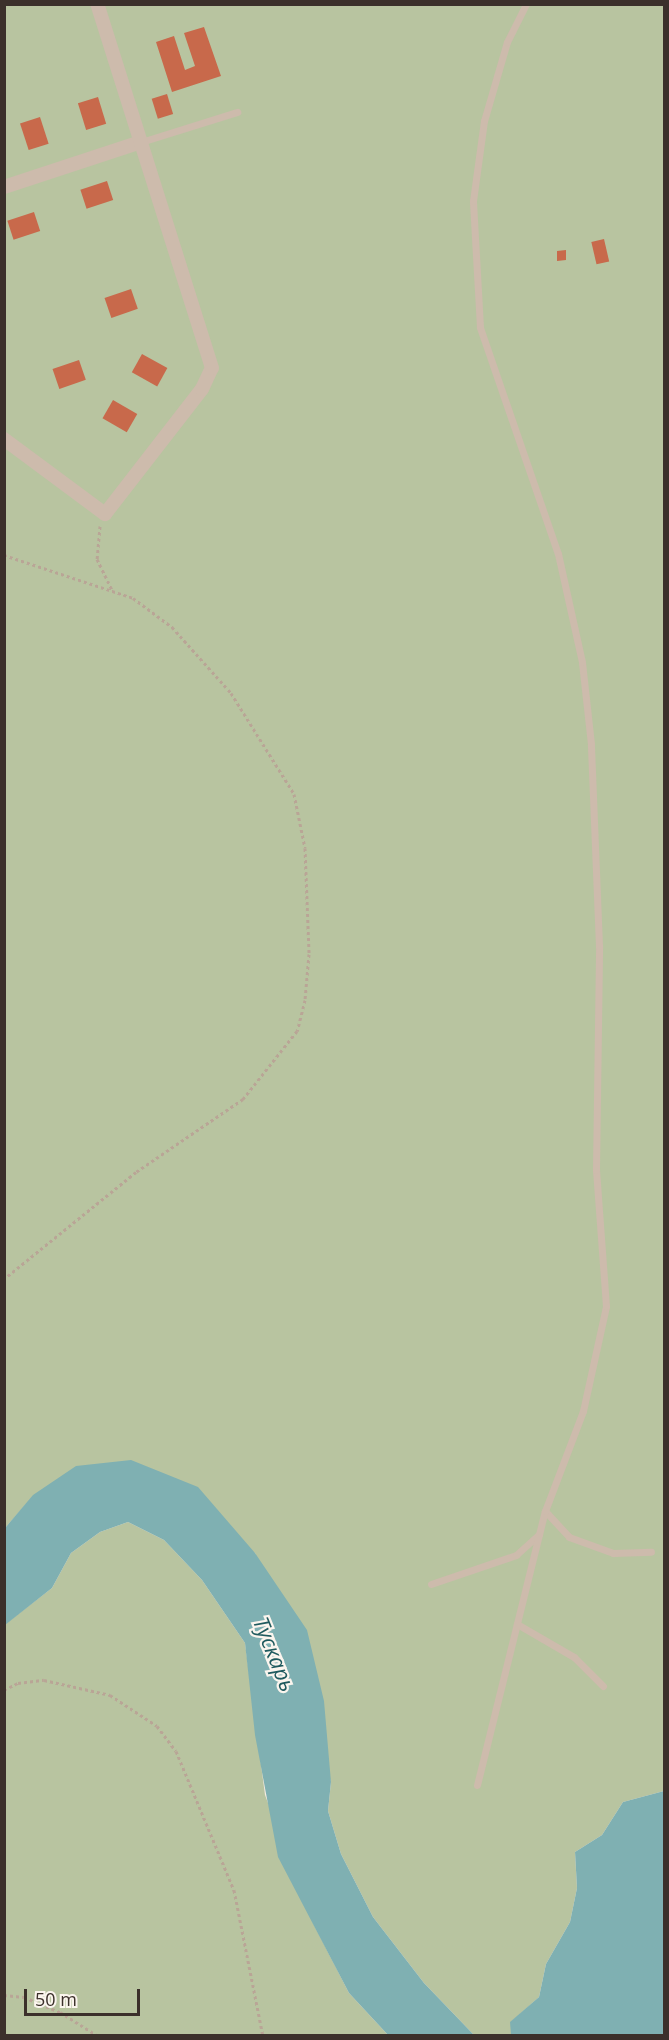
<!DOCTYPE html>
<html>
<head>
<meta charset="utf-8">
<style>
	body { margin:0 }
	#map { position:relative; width:669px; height:2040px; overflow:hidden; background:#f4ebe1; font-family:"Open Sans",sans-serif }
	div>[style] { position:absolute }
	.green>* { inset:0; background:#b8c4a0 }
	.water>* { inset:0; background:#7fb0b2 }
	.building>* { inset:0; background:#c8694b; transform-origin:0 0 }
	.path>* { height:3px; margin-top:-1.5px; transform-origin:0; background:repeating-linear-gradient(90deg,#b9a596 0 3px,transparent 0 6px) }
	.service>* { height:7px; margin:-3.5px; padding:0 3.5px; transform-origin:3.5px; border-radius:3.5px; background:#cdbbac }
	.minor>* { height:14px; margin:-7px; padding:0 7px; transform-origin:7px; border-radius:7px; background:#cdbbac }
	span { translate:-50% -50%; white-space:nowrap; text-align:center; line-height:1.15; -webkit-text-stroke:4.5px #fbf5ee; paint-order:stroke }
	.water-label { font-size:22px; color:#1f5a5e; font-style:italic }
	.frame { position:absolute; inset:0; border:6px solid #3b302b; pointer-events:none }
	.scale { position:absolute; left:24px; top:1989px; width:116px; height:27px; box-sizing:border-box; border:3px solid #3b302b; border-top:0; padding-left:8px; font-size:18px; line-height:21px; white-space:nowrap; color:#3b302b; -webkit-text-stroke:4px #fbf5ee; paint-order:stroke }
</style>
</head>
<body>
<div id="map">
	<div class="green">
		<i style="clip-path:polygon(5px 5px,664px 5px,664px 1791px,623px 1802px,602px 1835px,575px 1852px,577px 1888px,570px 1922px,546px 1964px,539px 1997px,511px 2022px,511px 2035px,474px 2035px,424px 1983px,373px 1917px,341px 1854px,328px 1811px,331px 1782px,255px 1553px,34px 1495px,5px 1528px)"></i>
		<i style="clip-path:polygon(128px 1522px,164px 1540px,202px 1580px,245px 1643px,265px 1795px,313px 1923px,349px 1993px,388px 2035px,5px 2035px,4px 1625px,52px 1588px,71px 1553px,100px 1532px)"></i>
	</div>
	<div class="water">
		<i style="clip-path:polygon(131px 1460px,198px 1487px,255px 1553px,307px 1630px,324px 1701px,331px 1782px,328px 1811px,341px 1854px,373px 1917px,424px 1983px,474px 2035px,388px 2035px,349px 1993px,278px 1857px,255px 1735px,245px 1643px,202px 1580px,164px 1540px,128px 1522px,100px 1532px,71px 1553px,52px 1588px,5px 1625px,5px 1528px,33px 1495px,76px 1466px)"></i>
		<i style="clip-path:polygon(664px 1791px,664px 2035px,511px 2035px,510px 2022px,539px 1997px,546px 1964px,570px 1922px,577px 1888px,575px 1852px,602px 1835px,623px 1802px)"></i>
	</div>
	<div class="building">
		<i style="clip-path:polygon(204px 27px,221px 76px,172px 92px,156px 42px,174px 36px,185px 70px,195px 66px,184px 33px)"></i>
		<i style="left:167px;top:94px;width:21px;height:16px;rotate:73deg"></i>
		<i style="left:98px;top:97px;width:28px;height:21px;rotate:73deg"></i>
		<i style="left:40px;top:117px;width:28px;height:21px;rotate:72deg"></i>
		<i style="left:107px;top:181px;width:20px;height:28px;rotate:72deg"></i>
		<i style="left:34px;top:212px;width:20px;height:28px;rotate:72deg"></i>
		<i style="left:604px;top:239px;width:23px;height:13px;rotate:77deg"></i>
		<i style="clip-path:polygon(566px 250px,566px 260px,557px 261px,557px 251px)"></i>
		<i style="left:131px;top:289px;width:21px;height:28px;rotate:71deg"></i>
		<i style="left:142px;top:354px;width:29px;height:21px;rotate:29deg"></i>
		<i style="left:79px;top:360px;width:21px;height:28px;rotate:71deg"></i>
		<i style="left:113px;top:400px;width:28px;height:21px;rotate:30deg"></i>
	</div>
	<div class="path">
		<i style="left:100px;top:526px;width:33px;rotate:95deg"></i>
		<i style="left:97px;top:559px;width:34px;rotate:64deg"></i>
		<i style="left:4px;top:555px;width:136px;rotate:18.4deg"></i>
		<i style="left:133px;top:598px;width:49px;rotate:36.6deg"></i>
		<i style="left:172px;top:627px;width:89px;rotate:48.2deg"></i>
		<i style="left:231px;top:693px;width:119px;rotate:58deg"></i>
		<i style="left:294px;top:794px;width:55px;rotate:78.5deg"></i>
		<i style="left:305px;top:848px;width:106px;rotate:87.8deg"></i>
		<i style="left:309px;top:954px;width:46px;rotate:95deg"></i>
		<i style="left:305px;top:1000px;width:32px;rotate:104deg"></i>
		<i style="left:297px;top:1031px;width:87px;rotate:128.5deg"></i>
		<i style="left:243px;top:1099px;width:130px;rotate:145.7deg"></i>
		<i style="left:136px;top:1172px;width:170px;rotate:141deg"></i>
		<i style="left:4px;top:1690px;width:16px;rotate:-27deg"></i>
		<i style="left:18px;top:1683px;width:26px;rotate:-7deg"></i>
		<i style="left:44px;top:1680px;width:68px;rotate:12.8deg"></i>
		<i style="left:110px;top:1695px;width:56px;rotate:33.4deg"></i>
		<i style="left:157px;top:1726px;width:31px;rotate:53deg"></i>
		<i style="left:176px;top:1751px;width:151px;rotate:67.4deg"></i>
		<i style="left:234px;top:1890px;width:149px;rotate:78.8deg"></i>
		<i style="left:4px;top:1995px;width:20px;rotate:6deg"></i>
		<i style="left:24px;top:1997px;width:39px;rotate:23deg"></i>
		<i style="left:60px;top:2012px;width:45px;rotate:32.3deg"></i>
	</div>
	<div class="service">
		<i style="left:141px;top:142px;width:101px;rotate:-17.4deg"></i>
		<i style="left:545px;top:1511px;width:35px;rotate:47deg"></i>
		<i style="left:569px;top:1537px;width:47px;rotate:20deg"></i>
		<i style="left:613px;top:1553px;width:38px;rotate:-2deg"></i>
		<i style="left:431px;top:1584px;width:90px;rotate:-18.8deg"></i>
		<i style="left:516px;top:1555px;width:31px;rotate:-42deg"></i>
		<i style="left:517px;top:1624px;width:66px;rotate:30.1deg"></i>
		<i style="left:574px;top:1657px;width:41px;rotate:45deg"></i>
		<i style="left:477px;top:1785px;width:282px;rotate:-76.1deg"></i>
		<i style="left:545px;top:1511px;width:107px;rotate:-69.2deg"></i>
		<i style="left:583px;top:1411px;width:107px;rotate:-77.6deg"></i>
		<i style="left:606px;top:1306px;width:136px;rotate:-94.2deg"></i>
		<i style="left:596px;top:1170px;width:224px;rotate:-89.2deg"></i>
		<i style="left:599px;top:946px;width:202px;rotate:-92.3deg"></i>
		<i style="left:591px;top:744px;width:82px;rotate:-96.3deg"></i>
		<i style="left:582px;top:662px;width:111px;rotate:-102.5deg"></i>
		<i style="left:558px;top:554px;width:240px;rotate:-109deg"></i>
		<i style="left:480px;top:327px;width:126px;rotate:-93.2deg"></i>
		<i style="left:473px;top:201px;width:81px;rotate:-82.2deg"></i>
		<i style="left:484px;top:121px;width:82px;rotate:-73.8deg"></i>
		<i style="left:507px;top:42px;width:42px;rotate:-63.4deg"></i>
	</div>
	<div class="minor">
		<i style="left:4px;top:187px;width:144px;rotate:-18.2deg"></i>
		<i style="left:4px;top:439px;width:126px;rotate:36.6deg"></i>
		<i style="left:105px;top:514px;width:158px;rotate:-52.2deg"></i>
		<i style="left:202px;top:389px;width:23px;rotate:-65deg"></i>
		<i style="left:212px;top:368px;width:382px;rotate:-107.5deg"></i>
	</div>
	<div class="water-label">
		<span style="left:275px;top:1654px;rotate:68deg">Тускарь</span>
	</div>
	<div class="frame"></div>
	<div class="scale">50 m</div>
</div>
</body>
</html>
